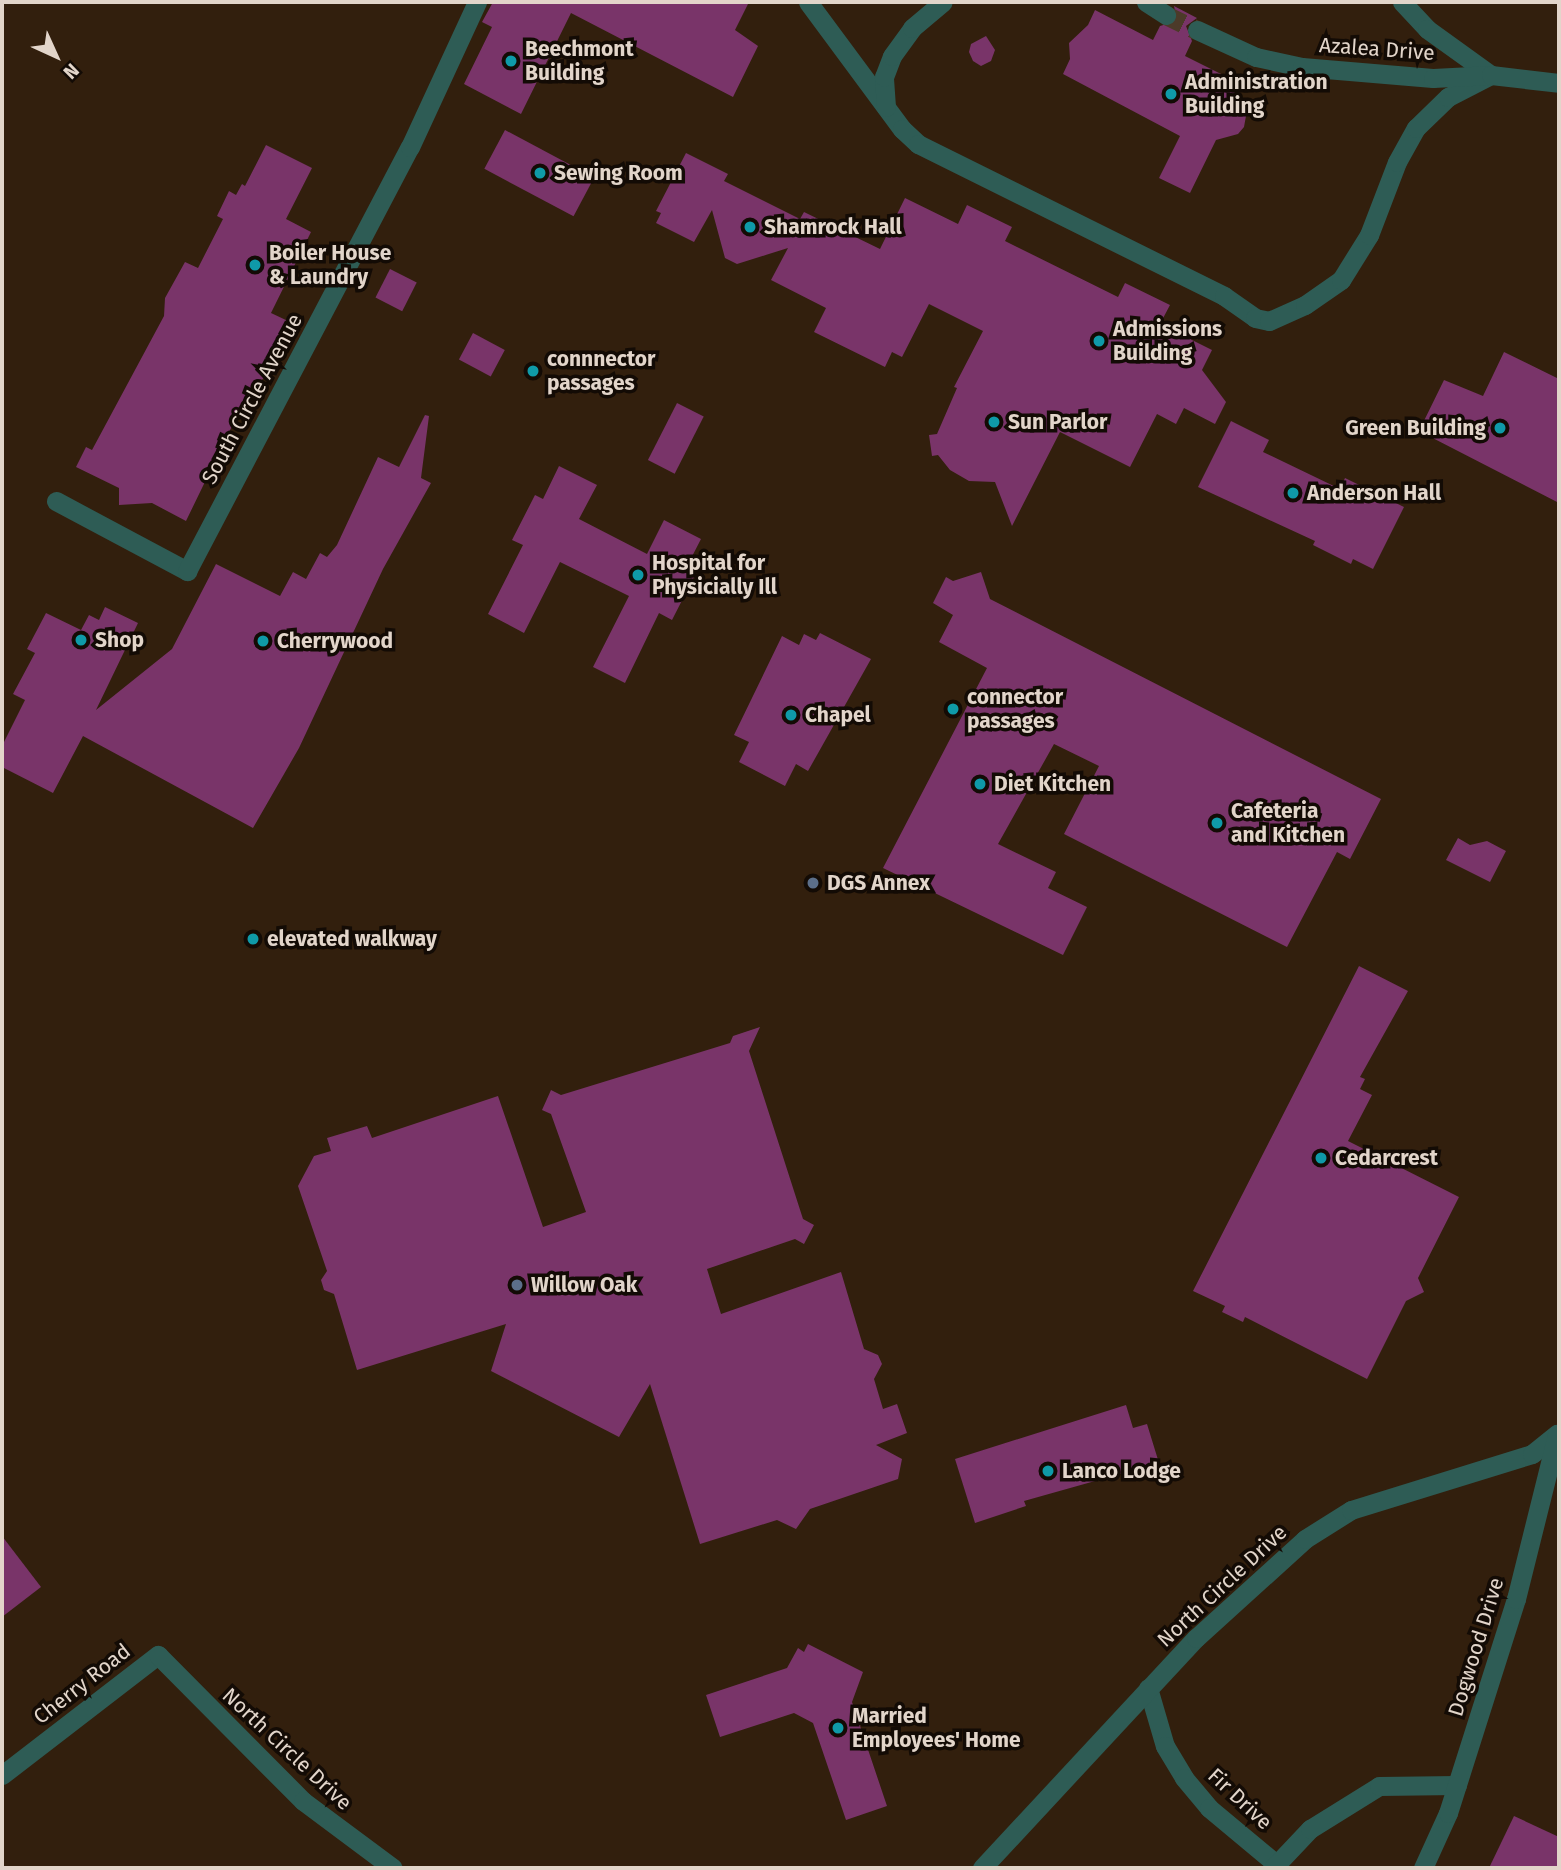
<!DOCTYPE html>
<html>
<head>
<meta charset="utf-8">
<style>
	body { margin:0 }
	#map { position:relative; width:1561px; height:1870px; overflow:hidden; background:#321f0d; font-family:"Fira Sans",sans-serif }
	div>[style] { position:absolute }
	.building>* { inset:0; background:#793469; transform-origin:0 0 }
	.minor-tunnel>* { height:19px; margin-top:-9.5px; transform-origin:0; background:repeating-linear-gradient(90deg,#4c3a29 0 19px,transparent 0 29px) }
	.minor>* { height:19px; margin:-9.5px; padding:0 9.5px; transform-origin:9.5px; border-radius:9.5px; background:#2e5c55 }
	.dots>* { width:19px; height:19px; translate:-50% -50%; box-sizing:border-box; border:4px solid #130b05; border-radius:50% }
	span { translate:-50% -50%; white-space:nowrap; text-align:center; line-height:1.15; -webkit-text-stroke:7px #130b05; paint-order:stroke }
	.poi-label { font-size:21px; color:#e2d5ca; font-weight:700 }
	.left { translate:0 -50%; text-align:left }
	.right { translate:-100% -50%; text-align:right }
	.street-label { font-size:21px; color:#e2d5ca }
	.frame { position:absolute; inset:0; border:4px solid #e2d5ca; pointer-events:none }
	.north { position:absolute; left:21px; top:21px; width:70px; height:70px; -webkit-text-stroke:5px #130b05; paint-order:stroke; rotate:135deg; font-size:19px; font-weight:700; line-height:28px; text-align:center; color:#e2d5ca }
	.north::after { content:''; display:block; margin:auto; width:24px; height:32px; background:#e2d5ca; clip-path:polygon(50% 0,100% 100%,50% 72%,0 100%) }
</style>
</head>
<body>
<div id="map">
	<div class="building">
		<i style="clip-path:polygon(493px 2px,749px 2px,735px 30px,758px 46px,733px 97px,571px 13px,521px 114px,464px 84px,492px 27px,482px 22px)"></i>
		<i style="clip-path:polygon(1174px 6px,1197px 18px,1186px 26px,1192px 41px,1185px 56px,1243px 85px,1238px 97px,1246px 116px,1244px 127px,1238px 134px,1216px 140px,1190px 193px,1159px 178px,1180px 136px,1063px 74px,1070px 59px,1069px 43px,1088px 25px,1095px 10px,1153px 40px,1160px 26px,1177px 21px)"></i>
		<i style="clip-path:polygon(986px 36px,995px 50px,991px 61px,981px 66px,973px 61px,969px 52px,971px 44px)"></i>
		<i style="left:505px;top:130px;width:101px;height:44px;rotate:28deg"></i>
		<i style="clip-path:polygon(266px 145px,312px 168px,286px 219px,311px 232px,271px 313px,288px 321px,282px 334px,285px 335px,263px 379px,251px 387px,186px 521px,152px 503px,119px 505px,119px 488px,76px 467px,86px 447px,92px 450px,164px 316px,165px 298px,185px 262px,198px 268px,223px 219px,217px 216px,229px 191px,236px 195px,242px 184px,245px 186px)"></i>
		<i style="clip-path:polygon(686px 153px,728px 174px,724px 181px,800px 219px,804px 212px,880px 249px,905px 198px,958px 224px,967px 205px,1012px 227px,1005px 241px,1118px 297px,1125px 283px,1170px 305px,1160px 324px,1212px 350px,1202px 370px,1226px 402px,1215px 424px,1184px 408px,1176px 424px,1157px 414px,1130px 467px,1060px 432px,1012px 526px,995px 482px,969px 481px,950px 470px,938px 455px,932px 456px,929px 435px,937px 434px,957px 388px,954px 387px,983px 331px,929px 304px,902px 357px,892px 352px,885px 367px,814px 332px,826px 308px,771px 280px,788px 248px,737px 264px,725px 258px,712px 210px,694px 242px,656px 223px,661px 213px,656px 211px)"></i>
		<i style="left:390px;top:269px;width:30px;height:32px;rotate:27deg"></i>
		<i style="left:473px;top:333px;width:36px;height:30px;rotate:28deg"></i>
		<i style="clip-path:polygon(1504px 352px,1559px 379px,1559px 503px,1419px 431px,1444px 380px,1483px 396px)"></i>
		<i style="left:677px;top:403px;width:30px;height:64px;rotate:27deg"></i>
		<i style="clip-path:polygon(425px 415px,429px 416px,421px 478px,431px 483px,383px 569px,299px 748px,253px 828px,83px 736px,53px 793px,2px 767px,2px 746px,25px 700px,13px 694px,35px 653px,27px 649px,46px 613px,81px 630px,89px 615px,99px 620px,105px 607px,138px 623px,96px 710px,172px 649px,216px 564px,280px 596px,293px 572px,306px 579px,320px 553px,327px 557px,337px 545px,378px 457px,399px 467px)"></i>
		<i style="clip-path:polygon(1231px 421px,1269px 440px,1263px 452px,1340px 489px,1345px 478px,1404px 507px,1373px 569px,1353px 559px,1351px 564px,1313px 545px,1315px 541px,1198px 487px)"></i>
		<i style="clip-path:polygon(559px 466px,597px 485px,579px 519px,647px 554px,664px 520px,701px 539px,684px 572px,694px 577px,672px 620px,659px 613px,625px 683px,593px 667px,629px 596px,560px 562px,524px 633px,488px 614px,523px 545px,512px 540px,535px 495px,543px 499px)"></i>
		<i style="clip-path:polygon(981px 572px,990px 599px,1381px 799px,1350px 859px,1337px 852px,1287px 947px,1064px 834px,1099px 766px,1054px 744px,998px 844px,1056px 872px,1048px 888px,1087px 907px,1063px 955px,883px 868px,987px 668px,939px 642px,953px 615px,933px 603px,946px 577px,953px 581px)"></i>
		<i style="clip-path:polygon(820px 633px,871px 659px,808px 771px,796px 764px,785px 786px,739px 762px,749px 742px,734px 735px,782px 636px,799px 645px,804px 634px,816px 640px)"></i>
		<i style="clip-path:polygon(1458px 838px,1470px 845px,1487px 841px,1506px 851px,1490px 882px,1446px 860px)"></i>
		<i style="clip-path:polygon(1359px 966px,1408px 991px,1360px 1077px,1365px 1079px,1360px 1089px,1372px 1095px,1348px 1141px,1459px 1197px,1418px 1278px,1424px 1292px,1406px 1301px,1367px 1379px,1245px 1317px,1243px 1322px,1222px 1312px,1225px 1306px,1193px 1291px)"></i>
		<i style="clip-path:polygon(760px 1027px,749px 1051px,803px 1219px,814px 1225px,804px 1244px,795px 1239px,707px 1269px,721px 1314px,841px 1272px,864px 1349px,878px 1355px,882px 1364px,874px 1379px,883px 1409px,897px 1404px,907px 1433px,876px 1445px,902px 1459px,898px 1479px,810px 1509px,796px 1529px,777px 1520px,700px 1544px,650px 1384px,619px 1437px,491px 1371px,506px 1324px,357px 1370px,334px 1294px,324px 1290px,321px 1280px,327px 1271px,298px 1186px,314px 1156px,331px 1151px,327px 1138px,367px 1126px,372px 1138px,498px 1096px,543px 1227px,586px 1212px,551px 1114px,542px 1110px,551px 1090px,561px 1095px,730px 1043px,733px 1036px)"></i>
		<i style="clip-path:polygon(1126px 1405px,1133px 1428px,1147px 1424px,1159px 1463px,1024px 1501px,1026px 1506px,975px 1523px,955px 1459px)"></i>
		<i style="clip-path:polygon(2px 1536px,41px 1587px,2px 1617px)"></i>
		<i style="clip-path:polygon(808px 1644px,863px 1672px,852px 1702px,887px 1806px,846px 1820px,813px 1723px,794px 1713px,720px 1737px,706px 1695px,787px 1668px,798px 1648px,804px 1652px)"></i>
		<i style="clip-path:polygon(1514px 1816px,1559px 1837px,1559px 1868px,1489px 1868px)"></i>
	</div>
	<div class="minor-tunnel">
		<i style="left:1166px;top:15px;width:34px;rotate:26deg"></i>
	</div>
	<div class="minor">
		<i style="left:808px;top:2px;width:158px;rotate:53.5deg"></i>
		<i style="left:902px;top:129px;width:22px;rotate:43deg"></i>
		<i style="left:918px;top:144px;width:342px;rotate:26.4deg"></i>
		<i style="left:1224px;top:296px;width:38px;rotate:35deg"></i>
		<i style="left:1255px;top:318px;width:14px;rotate:12deg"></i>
		<i style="left:1269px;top:321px;width:39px;rotate:-24deg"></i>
		<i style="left:1305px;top:305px;width:44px;rotate:-34.8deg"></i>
		<i style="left:1341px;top:280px;width:53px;rotate:-58.1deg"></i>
		<i style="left:1369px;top:235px;width:78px;rotate:-69deg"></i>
		<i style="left:1397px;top:162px;width:39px;rotate:-61deg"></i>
		<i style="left:1416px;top:128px;width:45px;rotate:-44.1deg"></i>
		<i style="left:1448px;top:97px;width:48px;rotate:-27.1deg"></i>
		<i style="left:1146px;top:2px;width:24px;rotate:33deg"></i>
		<i style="left:1402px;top:2px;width:37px;rotate:47deg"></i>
		<i style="left:1427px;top:29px;width:79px;rotate:35.7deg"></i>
		<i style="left:1197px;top:30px;width:65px;rotate:24.6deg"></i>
		<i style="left:1256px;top:57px;width:47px;rotate:12.3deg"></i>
		<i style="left:1302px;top:67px;width:131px;rotate:4.8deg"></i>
		<i style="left:1433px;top:78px;width:58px;rotate:-3deg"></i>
		<i style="left:1491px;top:75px;width:68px;rotate:6.7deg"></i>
		<i style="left:886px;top:107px;width:30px;rotate:-94deg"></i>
		<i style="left:884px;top:77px;width:22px;rotate:-69deg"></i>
		<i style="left:892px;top:56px;width:34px;rotate:-54deg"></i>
		<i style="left:912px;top:28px;width:40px;rotate:-40deg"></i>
		<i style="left:56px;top:501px;width:149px;rotate:28.1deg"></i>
		<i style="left:187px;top:571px;width:479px;rotate:-62.3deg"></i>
		<i style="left:410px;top:147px;width:160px;rotate:-65.2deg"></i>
		<i style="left:1148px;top:1688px;width:60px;rotate:73.7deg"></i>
		<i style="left:1165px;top:1746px;width:37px;rotate:59deg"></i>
		<i style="left:1184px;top:1778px;width:39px;rotate:50deg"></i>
		<i style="left:1209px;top:1808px;width:86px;rotate:39.8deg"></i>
		<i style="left:2px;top:1775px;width:197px;rotate:-37.6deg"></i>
		<i style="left:158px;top:1655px;width:206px;rotate:45.2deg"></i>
		<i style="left:303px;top:1801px;width:112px;rotate:36.7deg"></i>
		<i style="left:982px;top:1868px;width:314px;rotate:-47.1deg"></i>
		<i style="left:1196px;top:1638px;width:147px;rotate:-42.2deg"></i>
		<i style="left:1305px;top:1539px;width:54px;rotate:-32.2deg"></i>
		<i style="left:1351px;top:1510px;width:189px;rotate:-17.2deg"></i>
		<i style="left:1532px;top:1454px;width:32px;rotate:-39deg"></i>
		<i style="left:1273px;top:1868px;width:54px;rotate:-46.5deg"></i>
		<i style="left:1310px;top:1829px;width:81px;rotate:-31.9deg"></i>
		<i style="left:1379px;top:1786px;width:78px;rotate:-0.7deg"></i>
		<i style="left:1423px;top:1868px;width:60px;rotate:-65.6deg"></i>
		<i style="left:1448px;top:1813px;width:225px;rotate:-72.4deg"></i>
		<i style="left:1516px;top:1599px;width:170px;rotate:-76deg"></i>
	</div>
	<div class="dots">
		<i style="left:511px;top:61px;background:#0f9aa8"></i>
		<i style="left:1171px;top:94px;background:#0f9aa8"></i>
		<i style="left:540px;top:173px;background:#0f9aa8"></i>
		<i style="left:750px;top:227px;background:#0f9aa8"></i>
		<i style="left:255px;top:265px;background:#0f9aa8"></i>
		<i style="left:1099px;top:341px;background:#0f9aa8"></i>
		<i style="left:533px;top:371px;background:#0f9aa8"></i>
		<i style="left:994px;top:422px;background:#0f9aa8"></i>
		<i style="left:1500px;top:428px;background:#0f9aa8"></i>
		<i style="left:1293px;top:493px;background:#0f9aa8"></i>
		<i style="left:638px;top:575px;background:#0f9aa8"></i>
		<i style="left:81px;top:640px;background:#0f9aa8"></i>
		<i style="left:263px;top:641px;background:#0f9aa8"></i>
		<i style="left:953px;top:709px;background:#0f9aa8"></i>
		<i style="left:791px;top:715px;background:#0f9aa8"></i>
		<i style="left:980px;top:784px;background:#0f9aa8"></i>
		<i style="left:1217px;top:823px;background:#0f9aa8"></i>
		<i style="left:813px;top:883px;background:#5c6f8a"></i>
		<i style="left:253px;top:939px;background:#0f9aa8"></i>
		<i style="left:1321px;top:1158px;background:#0f9aa8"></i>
		<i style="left:517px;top:1285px;background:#5c6f8a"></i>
		<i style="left:1048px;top:1471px;background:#0f9aa8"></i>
		<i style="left:838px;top:1728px;background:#0f9aa8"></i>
	</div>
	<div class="poi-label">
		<span class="left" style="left:525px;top:61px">Beechmont<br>Building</span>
		<span class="left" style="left:1185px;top:94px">Administration<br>Building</span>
		<span class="left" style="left:554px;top:173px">Sewing Room</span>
		<span class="left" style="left:764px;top:227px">Shamrock Hall</span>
		<span class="left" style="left:269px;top:265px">Boiler House<br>&amp; Laundry</span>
		<span class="left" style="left:1113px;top:341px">Admissions<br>Building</span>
		<span class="left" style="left:547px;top:371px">connnector<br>passages</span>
		<span class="left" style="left:1008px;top:422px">Sun Parlor</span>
		<span class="right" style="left:1486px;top:428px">Green Building</span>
		<span class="left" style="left:1307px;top:493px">Anderson Hall</span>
		<span class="left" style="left:652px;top:575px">Hospital for<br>Physicially Ill</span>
		<span class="left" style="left:95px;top:640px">Shop</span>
		<span class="left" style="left:277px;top:641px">Cherrywood</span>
		<span class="left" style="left:967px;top:709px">connector<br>passages</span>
		<span class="left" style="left:805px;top:715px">Chapel</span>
		<span class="left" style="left:994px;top:784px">Diet Kitchen</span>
		<span class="left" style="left:1231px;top:823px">Cafeteria<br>and Kitchen</span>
		<span class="left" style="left:827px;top:883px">DGS Annex</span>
		<span class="left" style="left:267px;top:939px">elevated walkway</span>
		<span class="left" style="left:1335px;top:1158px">Cedarcrest</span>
		<span class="left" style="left:531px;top:1285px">Willow Oak</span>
		<span class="left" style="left:1062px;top:1471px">Lanco Lodge</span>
		<span class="left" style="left:852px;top:1728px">Married<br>Employees' Home</span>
	</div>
	<div class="street-label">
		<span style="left:1377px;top:49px;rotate:4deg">Azalea Drive</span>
		<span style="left:252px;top:399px;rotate:-62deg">South Circle Avenue</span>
		<span style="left:1222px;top:1586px;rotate:-43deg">North Circle Drive</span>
		<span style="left:1476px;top:1647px;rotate:-73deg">Dogwood Drive</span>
		<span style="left:82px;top:1684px;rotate:-38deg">Cherry Road</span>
		<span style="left:287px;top:1749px;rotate:43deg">North Circle Drive</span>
		<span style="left:1240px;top:1799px;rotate:43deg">Fir Drive</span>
	</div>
	<div class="frame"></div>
	<div class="north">N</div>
</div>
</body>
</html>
